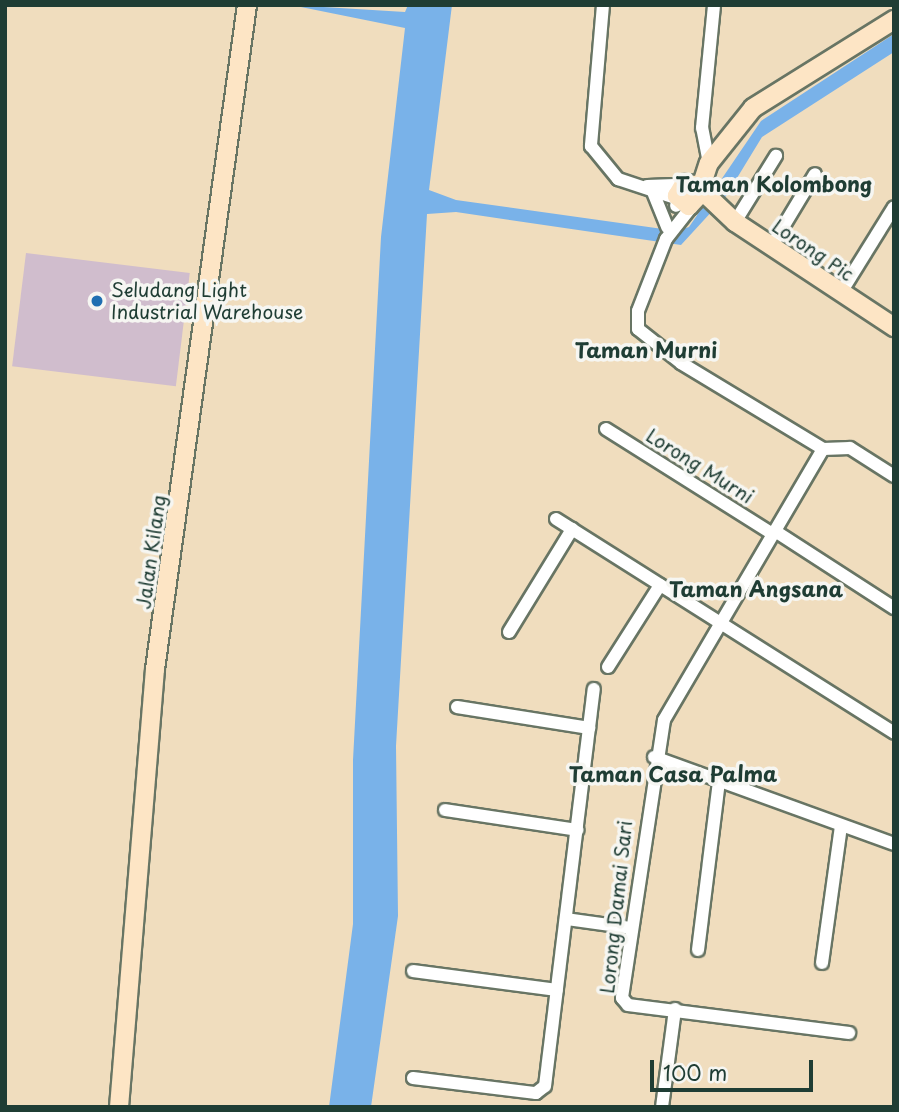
<!DOCTYPE html>
<html>
<head>
<meta charset="utf-8">
<style>
	body { margin:0 }
	#map { position:relative; width:899px; height:1112px; overflow:hidden; background:#f0ddbe; font-family:"Playpen Sans",sans-serif }
	div>[style] { position:absolute }
	.industrial>* { inset:0; background:#d0bdcd; transform-origin:0 0 }
	.water>* { inset:0; background:#79b2e9 }
	.roads { filter:drop-shadow(2px 0 #687564) drop-shadow(-2px 0 #687564) drop-shadow(0 2px #687564) drop-shadow(0 -2px #687564) }
	.street>* { height:12px; margin:-6px; padding:0 6px; transform-origin:6px; border-radius:6px; background:#fff }
	.secondary>* { height:18px; margin:-9px; padding:0 9px; transform-origin:9px; border-radius:9px; background:#fde5c5 }
	.dots>* { width:19px; height:19px; translate:-50% -50%; box-sizing:border-box; border:4px solid #f6f6f2; border-radius:50% }
	span { translate:-50% -50%; white-space:nowrap; text-align:center; line-height:1.15; -webkit-text-stroke:7px #f6f6f2; paint-order:stroke }
	.street-label { font-size:19px; color:#1f3d34 }
	.poi-label { font-size:19px; color:#1f3d34 }
	.left { translate:0 -50%; text-align:left }
	.neighbourhood-label { font-size:21px; color:#1f3d34; font-weight:700 }
	.frame { position:absolute; inset:0; border:7px solid #1f3d34; pointer-events:none }
	.scale { position:absolute; left:650px; top:1060px; width:163px; height:32px; box-sizing:border-box; border:4px solid #1f3d34; border-top:0; padding-left:9px; font-size:21px; line-height:24px; white-space:nowrap; color:#1f3d34; -webkit-text-stroke:5px #f6f6f2; paint-order:stroke }
</style>
</head>
<body>
<div id="map">
	<div class="industrial">
		<i style="left:26px;top:253px;width:165px;height:114px;rotate:7deg"></i>
	</div>
	<div class="water">
		<i style="clip-path:polygon(291px 5px,405px 12px,408px 5px,452px 5px,429px 190px,456px 200px,677px 231px,689px 227px,761px 121px,894px 34px,894px 52px,762px 137px,726px 196px,681px 245px,456px 212px,427px 214px,396px 746px,398px 916px,371px 1107px,329px 1107px,353px 924px,353px 760px,381px 237px,405px 28px)"></i>
	</div>
	<div class="roads">
		<div class="street">
			<i style="left:603px;top:5px;width:142px;rotate:94.9deg"></i>
			<i style="left:591px;top:146px;width:43px;rotate:50.7deg"></i>
			<i style="left:618px;top:179px;width:63px;rotate:18.4deg"></i>
			<i style="left:678px;top:199px;width:7px;rotate:106deg"></i>
			<i style="left:709px;top:163px;width:36px;rotate:-101deg"></i>
			<i style="left:702px;top:128px;width:124px;rotate:-84.4deg"></i>
			<i style="left:647px;top:186px;width:35px;rotate:-2deg"></i>
			<i style="left:653px;top:192px;width:38px;rotate:68deg"></i>
			<i style="left:692px;top:206px;width:42px;rotate:128.2deg"></i>
			<i style="left:666px;top:239px;width:77px;rotate:111.3deg"></i>
			<i style="left:638px;top:311px;width:18px;rotate:90deg"></i>
			<i style="left:638px;top:329px;width:55px;rotate:38.3deg"></i>
			<i style="left:681px;top:363px;width:166px;rotate:31.2deg"></i>
			<i style="left:823px;top:449px;width:314px;rotate:120.4deg"></i>
			<i style="left:664px;top:720px;width:281px;rotate:98.6deg"></i>
			<i style="left:622px;top:998px;width:9px;rotate:49deg"></i>
			<i style="left:628px;top:1005px;width:223px;rotate:7.2deg"></i>
			<i style="left:735px;top:222px;width:78px;rotate:-58.2deg"></i>
			<i style="left:771px;top:247px;width:85px;rotate:-58.9deg"></i>
			<i style="left:840px;top:294px;width:102px;rotate:-58.2deg"></i>
			<i style="left:606px;top:429px;width:197px;rotate:32.2deg"></i>
			<i style="left:823px;top:449px;width:27px;rotate:-2deg"></i>
			<i style="left:850px;top:448px;width:52px;rotate:32.5deg"></i>
			<i style="left:556px;top:519px;width:400px;rotate:32.3deg"></i>
			<i style="left:775px;top:531px;width:142px;rotate:32.9deg"></i>
			<i style="left:509px;top:632px;width:121px;rotate:-58.5deg"></i>
			<i style="left:608px;top:667px;width:97px;rotate:-57.6deg"></i>
			<i style="left:457px;top:707px;width:134px;rotate:9deg"></i>
			<i style="left:654px;top:757px;width:255px;rotate:19.9deg"></i>
			<i style="left:445px;top:810px;width:134px;rotate:8.6deg"></i>
			<i style="left:566px;top:919px;width:66px;rotate:7.9deg"></i>
			<i style="left:698px;top:950px;width:170px;rotate:-82.9deg"></i>
			<i style="left:822px;top:963px;width:138px;rotate:-82.1deg"></i>
			<i style="left:413px;top:971px;width:145px;rotate:7.5deg"></i>
			<i style="left:413px;top:1078px;width:124px;rotate:7deg"></i>
			<i style="left:536px;top:1093px;width:11px;rotate:-38deg"></i>
			<i style="left:545px;top:1086px;width:400px;rotate:-83deg"></i>
			<i style="left:662px;top:1107px;width:99px;rotate:-82.4deg"></i>
		</div>
		<div class="secondary">
			<i style="left:700px;top:190px;width:28px;rotate:-72deg"></i>
			<i style="left:709px;top:163px;width:70px;rotate:-51.3deg"></i>
			<i style="left:753px;top:108px;width:166px;rotate:-32deg"></i>
			<i style="left:701px;top:193px;width:18px;rotate:133deg"></i>
			<i style="left:689px;top:206px;width:16px;rotate:-140deg"></i>
			<i style="left:677px;top:196px;width:14px;rotate:-60deg"></i>
			<i style="left:684px;top:184px;width:12px;rotate:5deg"></i>
			<i style="left:696px;top:185px;width:54px;rotate:43.5deg"></i>
			<i style="left:735px;top:222px;width:191px;rotate:33.4deg"></i>
			<i style="left:119px;top:1107px;width:439px;rotate:-85.3deg"></i>
			<i style="left:155px;top:669px;width:670px;rotate:-82.11deg"></i>
		</div>
	</div>
	<div class="dots">
		<i style="left:97px;top:301px;background:#1f6fb2"></i>
	</div>
	<div class="street-label">
		<span style="left:813px;top:250px;rotate:34deg">Lorong Pic</span>
		<span style="left:700px;top:466px;rotate:32deg">Lorong Murni</span>
		<span style="left:151px;top:552px;rotate:-82deg">Jalan Kilang</span>
		<span style="left:616px;top:907px;rotate:-84deg">Lorong Damai Sari</span>
	</div>
	<div class="poi-label">
		<span class="left" style="left:111px;top:301px">Seludang Light<br>Industrial Warehouse</span>
	</div>
	<div class="neighbourhood-label">
		<span style="left:774px;top:183px">Taman Kolombong</span>
		<span style="left:646px;top:349px">Taman Murni</span>
		<span style="left:756px;top:588px">Taman Angsana</span>
		<span style="left:673px;top:773px">Taman Casa Palma</span>
	</div>
	<div class="frame"></div>
	<div class="scale">100 m</div>
</div>
</body>
</html>
